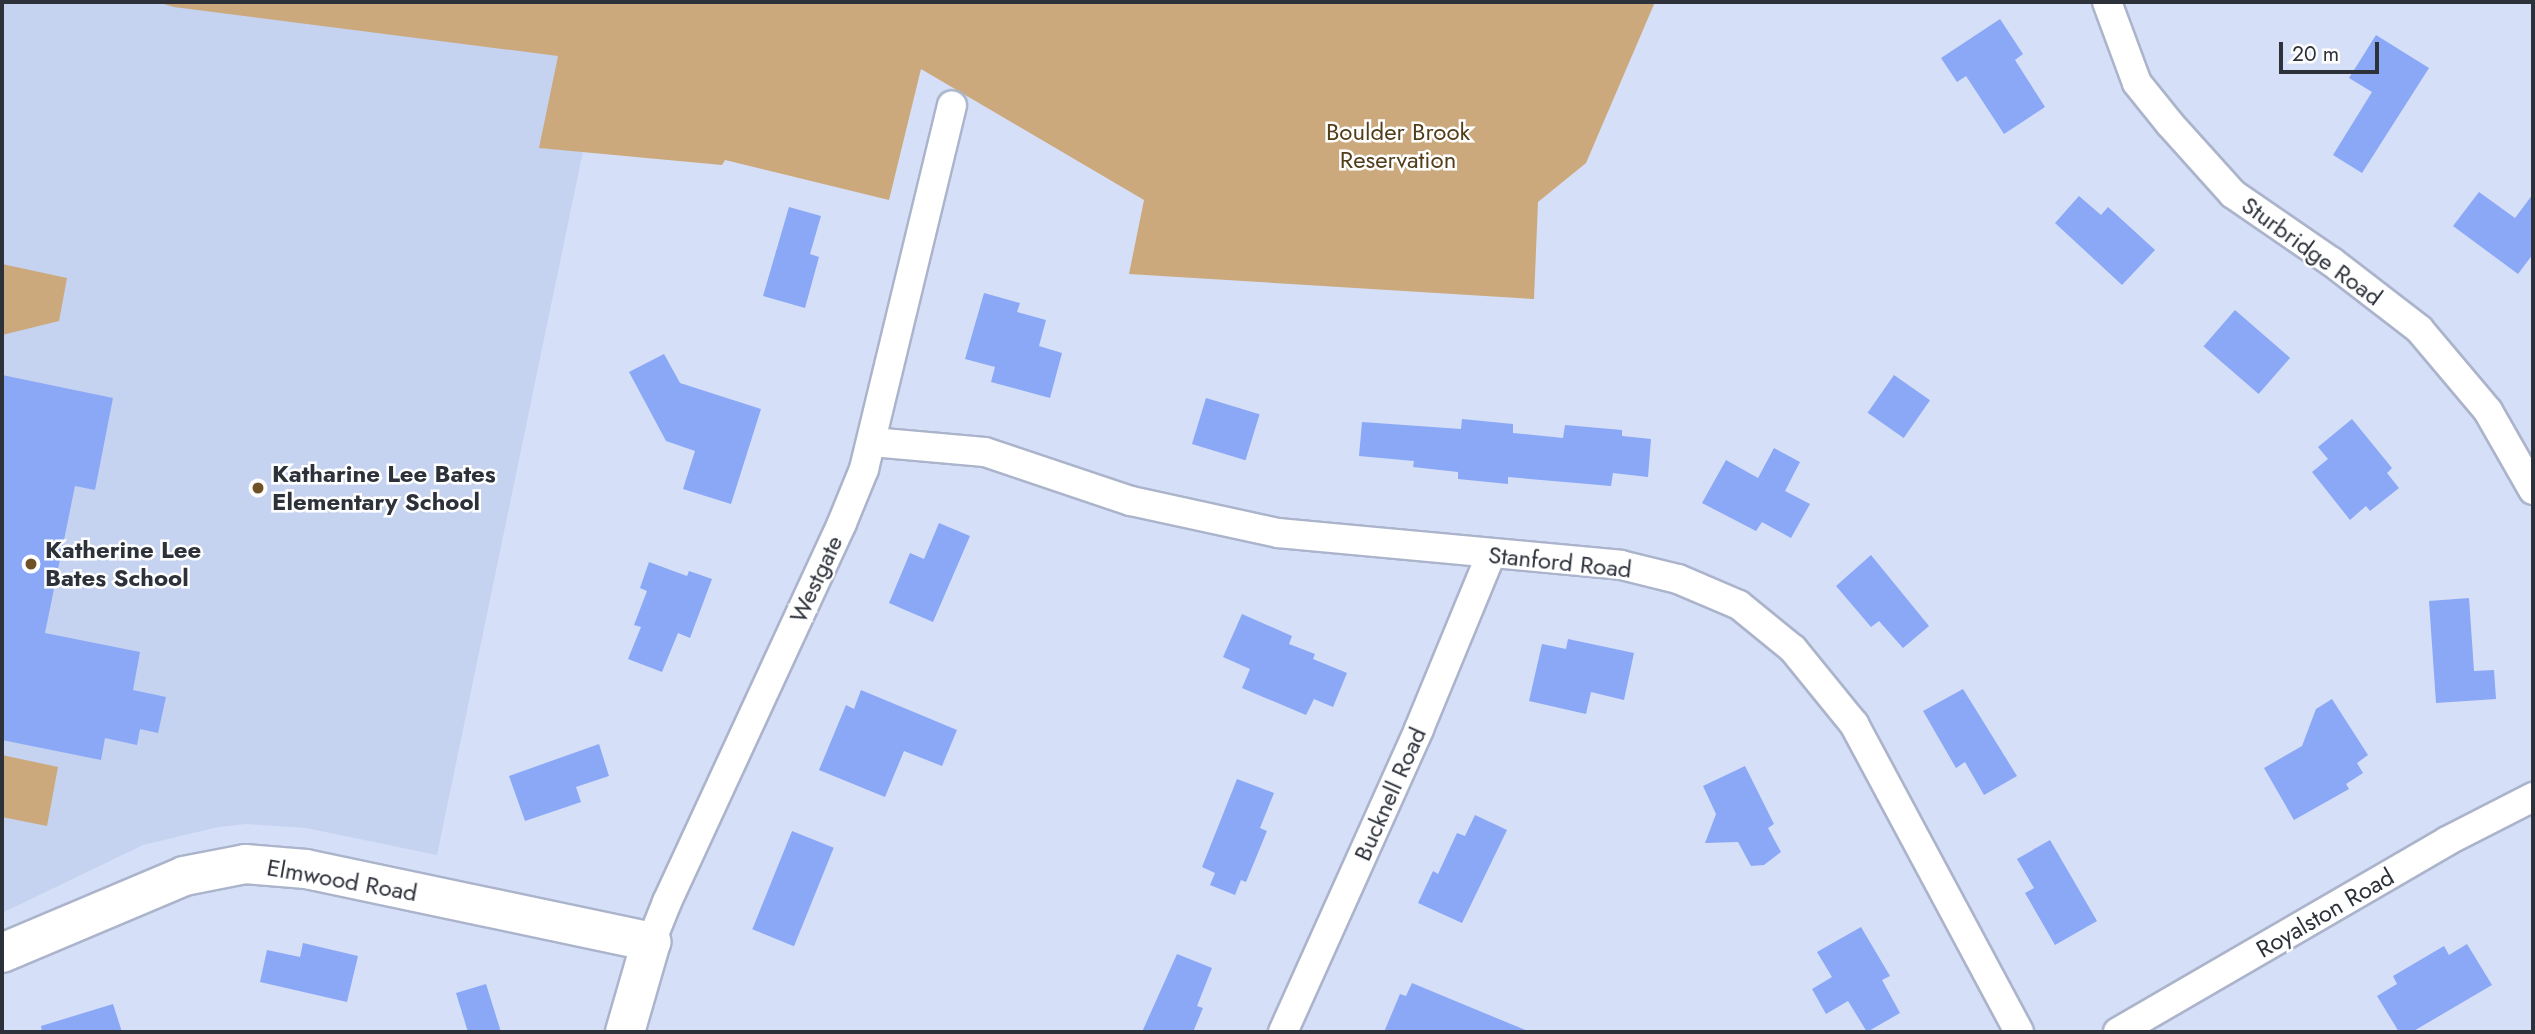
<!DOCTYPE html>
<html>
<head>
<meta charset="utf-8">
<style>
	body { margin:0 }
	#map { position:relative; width:2535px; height:1034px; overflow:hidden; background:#d5dff7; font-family:Jost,sans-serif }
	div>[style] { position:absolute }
	.built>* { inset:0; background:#c5d2f0 }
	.green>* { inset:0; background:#cba97c }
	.building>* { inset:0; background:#8aa8f6; transform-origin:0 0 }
	.roads { filter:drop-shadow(2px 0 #abb4cb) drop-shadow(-2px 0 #abb4cb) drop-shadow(0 2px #abb4cb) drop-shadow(0 -2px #abb4cb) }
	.street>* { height:28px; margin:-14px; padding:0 14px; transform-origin:14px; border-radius:14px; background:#fff }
	.secondary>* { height:38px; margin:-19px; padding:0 19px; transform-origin:19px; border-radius:19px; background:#fff }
	.dots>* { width:19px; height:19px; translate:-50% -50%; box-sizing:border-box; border:4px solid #fff; border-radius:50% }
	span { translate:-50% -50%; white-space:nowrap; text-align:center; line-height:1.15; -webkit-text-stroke:5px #fff; paint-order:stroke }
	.park-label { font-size:24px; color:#533c19 }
	.street-label { font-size:24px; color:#2d313a }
	.poi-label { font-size:24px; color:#2d313a; font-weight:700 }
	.left { translate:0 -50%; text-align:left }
	.frame { position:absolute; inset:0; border:4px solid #2d313a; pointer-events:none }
	.scale { position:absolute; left:2279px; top:42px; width:100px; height:32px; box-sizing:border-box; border:4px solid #2d313a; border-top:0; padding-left:9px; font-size:21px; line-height:24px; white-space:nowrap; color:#2d313a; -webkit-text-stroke:5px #fff; paint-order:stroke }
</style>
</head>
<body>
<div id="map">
	<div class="built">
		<i style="clip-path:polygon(2px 2px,569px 2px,540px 148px,583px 151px,437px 855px,306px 828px,246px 824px,218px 827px,143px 845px,2px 913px)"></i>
	</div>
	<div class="green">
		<i style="clip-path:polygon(157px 2px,1655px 2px,1586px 163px,1538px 202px,1534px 299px,1129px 274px,1144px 200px,921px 69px,889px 200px,725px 160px,722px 165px,539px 148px,558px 56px,174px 7px)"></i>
		<i style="clip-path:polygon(2px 264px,67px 278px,59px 321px,2px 335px)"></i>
		<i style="clip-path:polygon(2px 755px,58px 767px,47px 826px,2px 817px)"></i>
	</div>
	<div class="building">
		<i style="clip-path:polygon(2000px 19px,2023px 54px,2015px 60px,2045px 107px,2004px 134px,1966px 76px,1957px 82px,1941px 58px)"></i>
		<i style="clip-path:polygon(2376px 35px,2429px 68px,2362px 173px,2333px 155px,2372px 92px,2349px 78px)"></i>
		<i style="clip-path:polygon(2479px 192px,2515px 218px,2533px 194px,2533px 254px,2518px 274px,2453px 226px)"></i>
		<i style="clip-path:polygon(2079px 196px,2101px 215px,2108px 207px,2155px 250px,2122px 285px,2055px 223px)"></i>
		<i style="clip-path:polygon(789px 207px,821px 216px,810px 254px,819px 257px,805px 308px,763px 296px)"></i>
		<i style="clip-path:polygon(984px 293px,1020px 303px,1017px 312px,1046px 320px,1039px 346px,1062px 353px,1050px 398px,991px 382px,995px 367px,965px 359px)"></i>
		<i style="left:2235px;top:310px;width:73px;height:48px;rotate:41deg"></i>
		<i style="clip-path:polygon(664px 354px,680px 383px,761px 409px,731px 504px,683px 489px,695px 451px,666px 441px,629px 372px)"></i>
		<i style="clip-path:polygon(2px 375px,113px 398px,95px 490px,75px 486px,45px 633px,140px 652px,133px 690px,166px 697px,158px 733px,140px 729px,137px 745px,105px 738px,101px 760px,2px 740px)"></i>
		<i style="left:1894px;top:375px;width:44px;height:46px;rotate:35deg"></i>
		<i style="left:1206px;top:398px;width:56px;height:48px;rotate:17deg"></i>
		<i style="clip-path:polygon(1462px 419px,1513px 424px,1513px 433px,1563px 438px,1565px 425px,1622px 430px,1622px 436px,1651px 439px,1648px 477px,1613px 473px,1611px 486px,1508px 477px,1508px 484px,1458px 479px,1458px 472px,1413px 467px,1414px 461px,1359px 456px,1362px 422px,1461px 429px)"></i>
		<i style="clip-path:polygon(2352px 419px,2392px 468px,2387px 473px,2399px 488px,2370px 511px,2366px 506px,2350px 520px,2312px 472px,2328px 459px,2318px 447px)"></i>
		<i style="clip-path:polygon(1774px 448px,1800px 462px,1785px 491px,1810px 504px,1791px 538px,1762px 522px,1756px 531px,1702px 503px,1726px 460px,1758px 478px)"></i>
		<i style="clip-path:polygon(939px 523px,970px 536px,933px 622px,889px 603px,910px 553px,924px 559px)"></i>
		<i style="clip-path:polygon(1871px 555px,1929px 626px,1903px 648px,1879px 621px,1871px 627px,1836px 586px)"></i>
		<i style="clip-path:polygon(649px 562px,687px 576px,689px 571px,712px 579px,690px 638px,678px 633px,662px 672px,628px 659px,641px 627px,634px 625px,647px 591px,640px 588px)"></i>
		<i style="clip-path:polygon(2469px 598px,2474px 671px,2494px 670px,2496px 699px,2436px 703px,2429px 601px)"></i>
		<i style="clip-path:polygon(1242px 614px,1292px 636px,1289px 644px,1315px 654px,1313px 659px,1347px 673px,1333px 707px,1314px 699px,1306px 715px,1242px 688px,1250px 669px,1223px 657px)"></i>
		<i style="clip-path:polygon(1568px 639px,1634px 653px,1624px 700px,1591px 692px,1586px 714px,1529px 701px,1542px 644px,1566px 649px)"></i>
		<i style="clip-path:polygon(1963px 689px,2017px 776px,1984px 795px,1965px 762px,1956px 768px,1923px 711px)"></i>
		<i style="clip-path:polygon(861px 690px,957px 730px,942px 766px,904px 751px,885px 797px,819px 770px,846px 705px,854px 709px)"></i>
		<i style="clip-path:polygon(2332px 699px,2368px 755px,2357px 763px,2363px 773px,2346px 784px,2349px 789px,2294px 820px,2264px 768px,2302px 746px,2316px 709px)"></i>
		<i style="clip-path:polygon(599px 744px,609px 776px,576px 787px,581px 802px,525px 821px,509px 776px)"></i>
		<i style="clip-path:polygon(1745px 766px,1774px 824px,1768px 828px,1781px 852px,1764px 865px,1751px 866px,1738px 842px,1705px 843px,1716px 814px,1703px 786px)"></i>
		<i style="clip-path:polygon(1237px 779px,1274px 793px,1260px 828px,1267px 831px,1246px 882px,1241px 880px,1235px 895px,1210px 885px,1215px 873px,1202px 867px)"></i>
		<i style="clip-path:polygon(1475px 815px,1507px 830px,1462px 923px,1418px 903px,1433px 871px,1438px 874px,1457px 833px,1465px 836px)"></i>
		<i style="left:792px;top:831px;width:45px;height:106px;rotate:22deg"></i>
		<i style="clip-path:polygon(2050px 840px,2097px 921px,2055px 945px,2025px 893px,2034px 888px,2017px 859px)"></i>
		<i style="clip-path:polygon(1861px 927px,1890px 976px,1882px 980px,1900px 1013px,1867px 1032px,1848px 1001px,1826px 1014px,1812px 989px,1832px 977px,1817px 952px)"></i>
		<i style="clip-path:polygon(303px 943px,358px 956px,347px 1002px,260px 982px,267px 950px,300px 957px)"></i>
		<i style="clip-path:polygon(2467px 944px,2492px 985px,2412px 1032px,2399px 1032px,2377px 996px,2397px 984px,2393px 976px,2444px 946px,2449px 955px)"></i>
		<i style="clip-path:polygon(1177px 954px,1212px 968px,1197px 1006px,1203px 1008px,1193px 1032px,1142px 1032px)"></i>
		<i style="clip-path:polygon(1412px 983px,1530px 1032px,1384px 1032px,1400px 994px,1406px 996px)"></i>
		<i style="clip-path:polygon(486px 984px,501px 1032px,468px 1032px,456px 993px)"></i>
		<i style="clip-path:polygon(113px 1004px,122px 1032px,42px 1032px,41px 1026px)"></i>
	</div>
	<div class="roads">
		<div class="street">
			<i style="left:2107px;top:2px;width:86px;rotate:69.7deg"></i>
			<i style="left:2137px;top:83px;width:53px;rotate:51.2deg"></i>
			<i style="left:2170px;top:124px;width:94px;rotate:48deg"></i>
			<i style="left:2233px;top:194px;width:120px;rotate:34.5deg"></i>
			<i style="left:2332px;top:262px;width:110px;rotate:37.6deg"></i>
			<i style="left:2419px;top:329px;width:107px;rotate:49.9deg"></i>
			<i style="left:2488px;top:411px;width:91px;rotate:60.3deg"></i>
			<i style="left:872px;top:442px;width:113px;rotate:5.1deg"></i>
			<i style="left:985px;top:452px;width:154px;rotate:18.6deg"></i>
			<i style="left:1131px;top:501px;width:150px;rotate:12.3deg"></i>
			<i style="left:1278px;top:533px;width:344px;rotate:5.3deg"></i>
			<i style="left:1621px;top:565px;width:59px;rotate:13.8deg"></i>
			<i style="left:1678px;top:579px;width:66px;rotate:23.1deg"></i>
			<i style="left:1739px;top:605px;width:70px;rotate:39.2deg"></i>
			<i style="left:1793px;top:649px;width:97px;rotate:50.9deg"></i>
			<i style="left:1854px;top:724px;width:349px;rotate:61.8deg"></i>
			<i style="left:651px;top:942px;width:43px;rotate:-68.2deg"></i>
			<i style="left:667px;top:902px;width:417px;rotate:-65.2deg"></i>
			<i style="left:842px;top:523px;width:58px;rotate:-67.8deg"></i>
			<i style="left:864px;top:469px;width:374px;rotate:-76.4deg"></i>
			<i style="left:1283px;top:1032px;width:332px;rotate:-65.8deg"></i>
			<i style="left:1419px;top:729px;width:189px;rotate:-67.6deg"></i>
			<i style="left:2118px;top:1032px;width:380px;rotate:-30.1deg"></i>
			<i style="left:2447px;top:841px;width:97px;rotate:-27.1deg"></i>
		</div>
		<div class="secondary">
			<i style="left:2px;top:953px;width:198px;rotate:-22.9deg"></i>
			<i style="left:184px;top:876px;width:62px;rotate:-11.1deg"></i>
			<i style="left:245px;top:864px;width:61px;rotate:4.7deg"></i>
			<i style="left:306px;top:869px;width:353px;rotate:11.9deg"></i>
			<i style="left:651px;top:942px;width:94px;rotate:106.1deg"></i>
		</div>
	</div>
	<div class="dots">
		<i style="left:258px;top:488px;background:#6e5125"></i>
		<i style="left:31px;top:564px;background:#6e5125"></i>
	</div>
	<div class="park-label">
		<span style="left:1398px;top:146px">Boulder Brook<br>Reservation</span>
	</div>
	<div class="street-label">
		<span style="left:2312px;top:251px;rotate:36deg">Sturbridge Road</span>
		<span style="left:1560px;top:562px;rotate:6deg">Stanford Road</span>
		<span style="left:816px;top:579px;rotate:-65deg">Westgate</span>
		<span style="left:1390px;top:794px;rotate:-66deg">Bucknell Road</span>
		<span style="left:342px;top:880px;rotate:10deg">Elmwood Road</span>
		<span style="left:2325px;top:913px;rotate:-30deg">Royalston Road</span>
	</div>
	<div class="poi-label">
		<span class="left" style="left:272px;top:488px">Katharine Lee Bates<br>Elementary School</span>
		<span class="left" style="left:45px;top:564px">Katherine Lee<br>Bates School</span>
	</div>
	<div class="frame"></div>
	<div class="scale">20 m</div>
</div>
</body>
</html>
